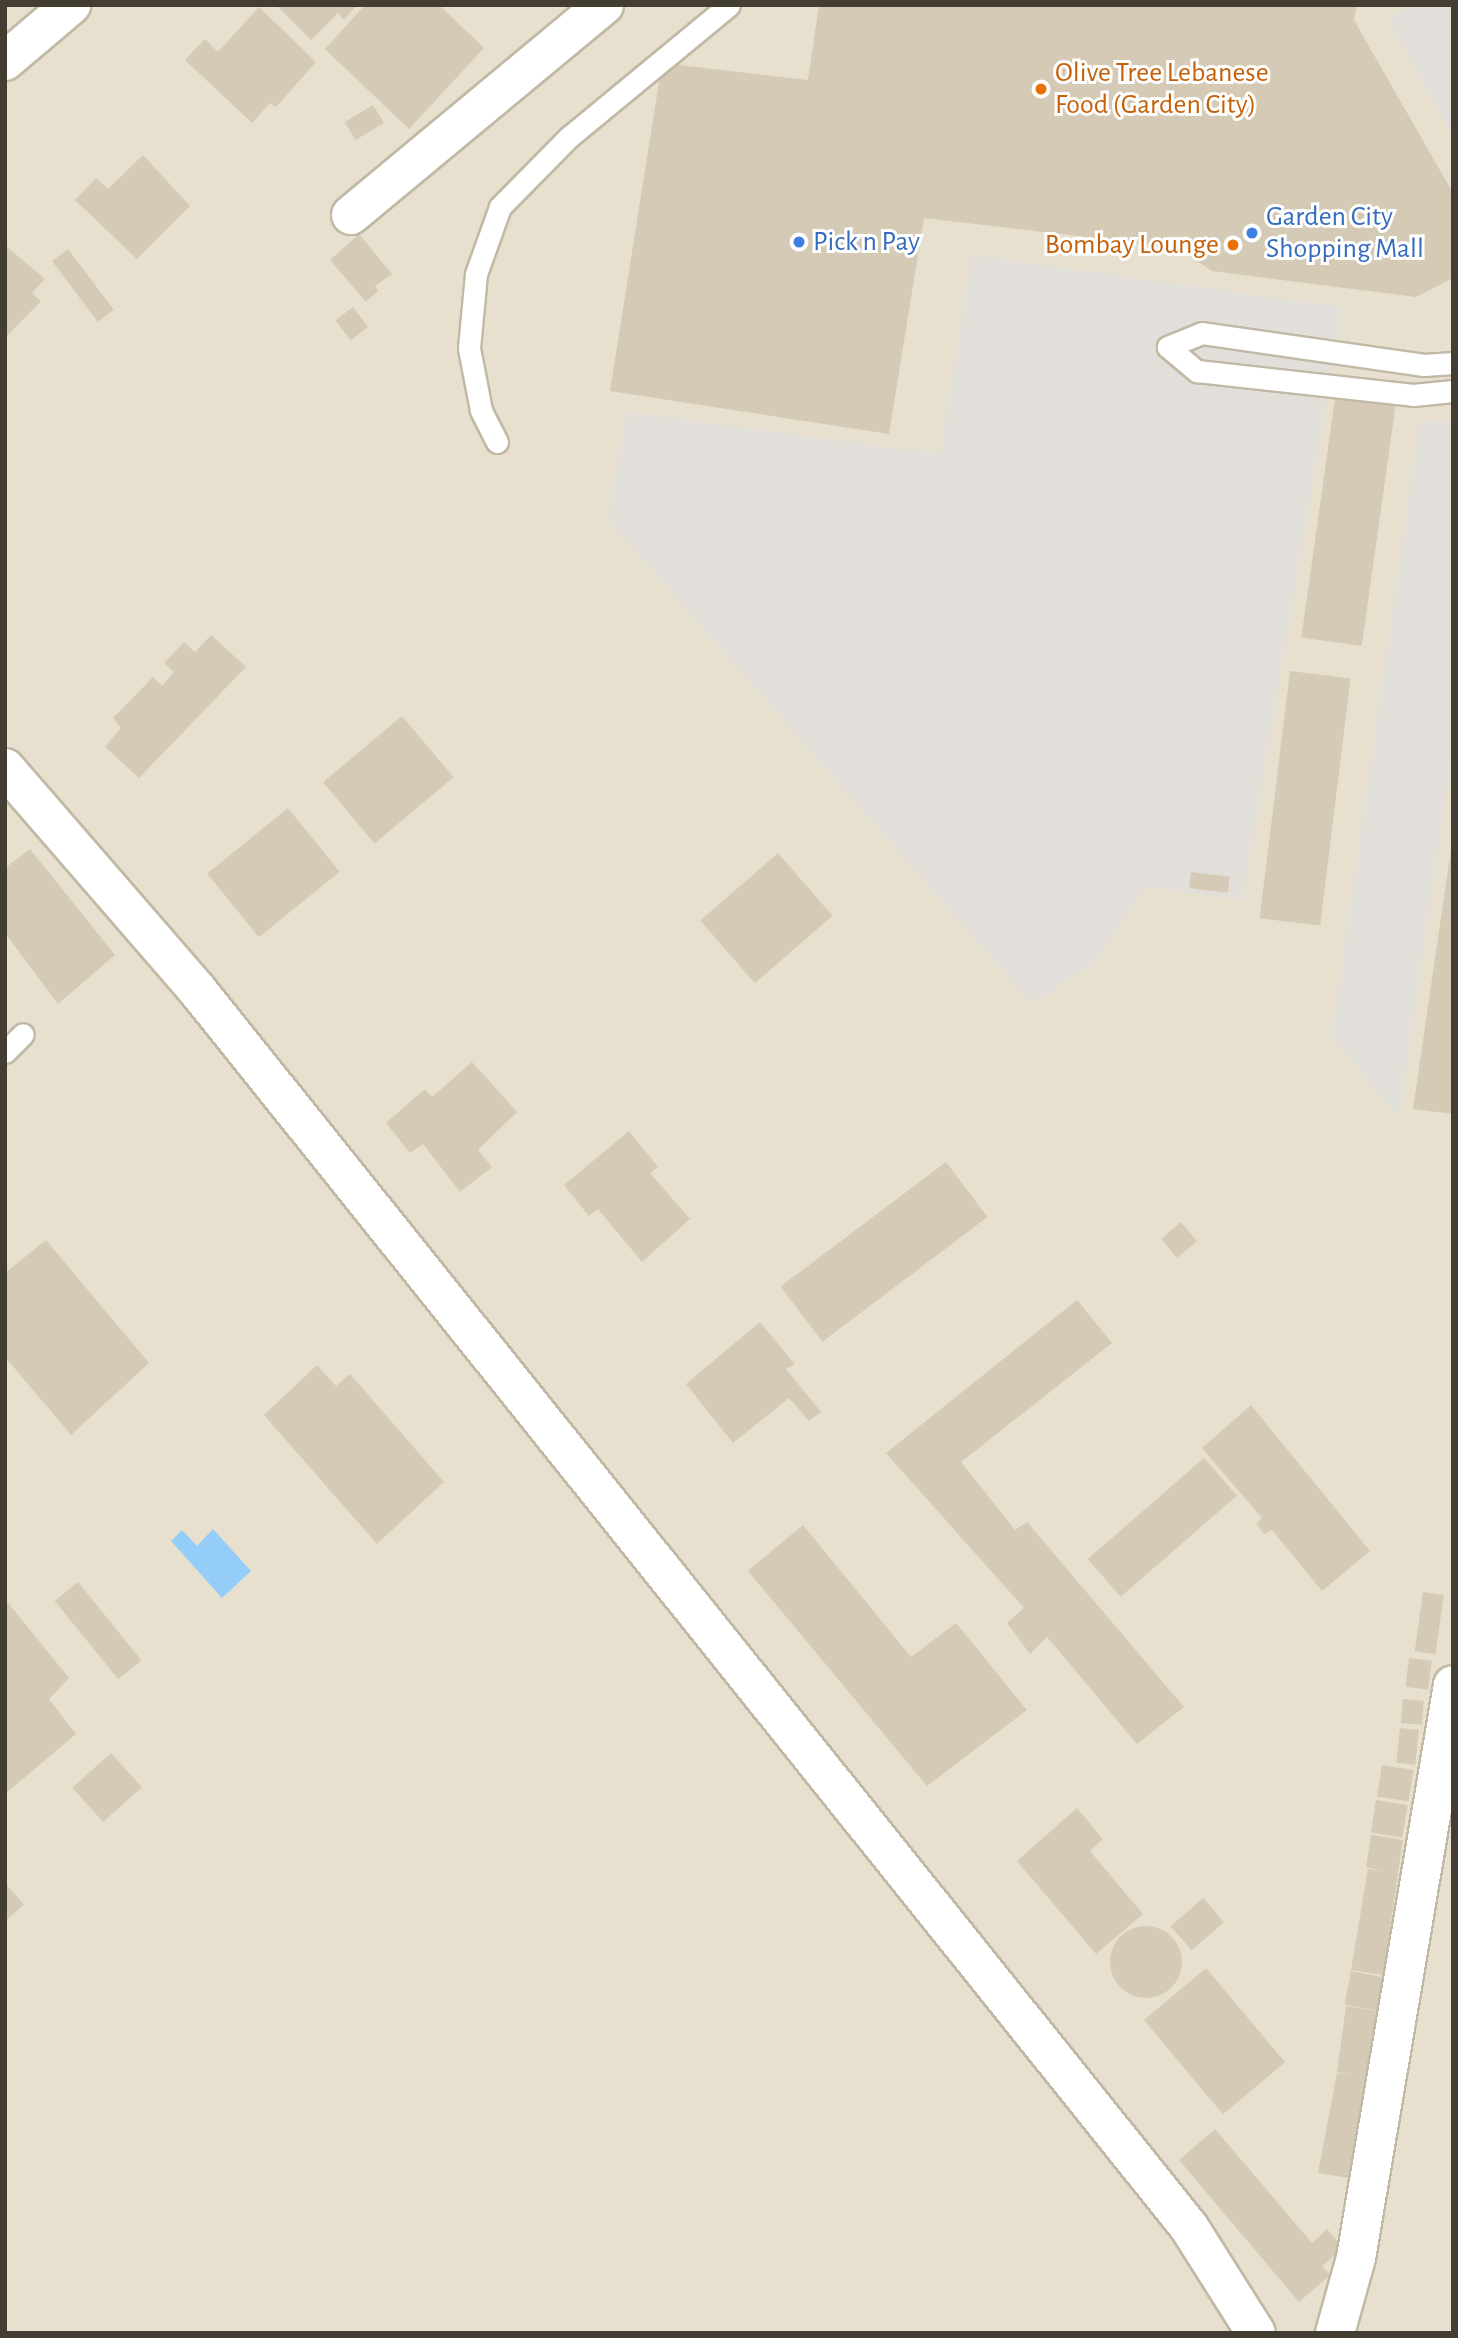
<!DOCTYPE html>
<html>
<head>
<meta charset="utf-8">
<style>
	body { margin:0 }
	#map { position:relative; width:1458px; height:2338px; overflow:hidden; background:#f3eee1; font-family:"Alegreya Sans",sans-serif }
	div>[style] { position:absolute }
	.residential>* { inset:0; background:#e7e0ce; transform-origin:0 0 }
	.parking>* { inset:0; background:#e2dfda }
	.water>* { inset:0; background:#94cdf8 }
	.building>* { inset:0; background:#d5cab5; transform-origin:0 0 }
	.round { border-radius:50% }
	.roads { filter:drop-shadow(2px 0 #c1b9a5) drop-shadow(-2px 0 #c1b9a5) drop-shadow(0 2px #c1b9a5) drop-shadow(0 -2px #c1b9a5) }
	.service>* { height:21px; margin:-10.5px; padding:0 10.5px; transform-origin:10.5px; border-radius:10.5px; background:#fff }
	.minor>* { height:38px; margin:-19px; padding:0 19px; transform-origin:19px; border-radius:19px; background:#fff }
	.dots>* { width:19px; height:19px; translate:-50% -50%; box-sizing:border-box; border:4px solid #fff; border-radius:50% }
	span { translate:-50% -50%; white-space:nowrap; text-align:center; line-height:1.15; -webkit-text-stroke:6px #fff; paint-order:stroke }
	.food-label { font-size:28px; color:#c56008 }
	.left { translate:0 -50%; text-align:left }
	.right { translate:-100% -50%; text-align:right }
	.shop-label { font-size:28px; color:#366cbe }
	.frame { position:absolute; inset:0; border:7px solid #443d31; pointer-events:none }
</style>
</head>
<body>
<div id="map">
	<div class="residential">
		<i style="left:5px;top:5px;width:1448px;height:2328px"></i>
	</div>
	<div class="parking">
		<i style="clip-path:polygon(1412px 5px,1453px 5px,1453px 138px,1388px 18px)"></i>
		<i style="clip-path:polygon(972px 255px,1342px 307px,1242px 900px,1145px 887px,1094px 963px,1032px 1004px,608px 520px,626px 412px,940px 454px)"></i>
		<i style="clip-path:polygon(1420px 420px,1453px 422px,1453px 746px,1398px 1119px,1332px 1035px)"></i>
	</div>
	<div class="water">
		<i style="clip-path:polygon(213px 1529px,251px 1571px,222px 1598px,171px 1541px,182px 1530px,197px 1546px)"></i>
	</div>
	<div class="building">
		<i style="clip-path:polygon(276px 5px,357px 5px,344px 20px,338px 13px,311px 40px)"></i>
		<i style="clip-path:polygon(365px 5px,439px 5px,484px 48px,409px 129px,325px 49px)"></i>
		<i style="clip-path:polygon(819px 5px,1357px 5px,1354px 20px,1453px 193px,1453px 278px,1416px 297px,1212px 271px,1178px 248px,924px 218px,889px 434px,610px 391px,662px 63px,808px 80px)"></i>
		<i style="clip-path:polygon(259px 7px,316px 62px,276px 107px,270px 103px,252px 123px,185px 60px,205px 39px,218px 52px)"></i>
		<i style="left:373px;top:105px;width:21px;height:33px;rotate:59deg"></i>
		<i style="clip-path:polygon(143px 155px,190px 206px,137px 259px,75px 200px,96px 178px,108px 189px)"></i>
		<i style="clip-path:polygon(359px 234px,392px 274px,375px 286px,378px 291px,366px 302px,330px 260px)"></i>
		<i style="clip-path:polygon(5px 245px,45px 279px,32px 293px,41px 301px,5px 338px)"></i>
		<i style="left:68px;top:249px;width:76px;height:20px;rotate:53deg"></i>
		<i style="left:353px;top:307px;width:25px;height:22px;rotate:53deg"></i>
		<i style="left:1336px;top:391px;width:61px;height:249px;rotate:8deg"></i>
		<i style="clip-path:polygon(211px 635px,246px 667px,139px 778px,105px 747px,121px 728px,113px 718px,153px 677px,162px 686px,174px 672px,164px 663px,184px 642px,195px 652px)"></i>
		<i style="left:1290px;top:671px;width:61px;height:249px;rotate:7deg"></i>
		<i style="left:402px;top:716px;width:80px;height:103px;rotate:50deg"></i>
		<i style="left:288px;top:808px;width:82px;height:104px;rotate:51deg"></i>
		<i style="clip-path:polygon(30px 849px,115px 955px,58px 1004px,5px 933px,5px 868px)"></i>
		<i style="clip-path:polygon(1451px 849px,1453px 849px,1453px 1114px,1413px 1109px)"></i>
		<i style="left:778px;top:853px;width:83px;height:103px;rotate:49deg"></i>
		<i style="left:1191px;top:872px;width:39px;height:16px;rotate:7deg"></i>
		<i style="clip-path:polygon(472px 1062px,517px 1112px,478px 1150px,492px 1167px,460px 1192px,423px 1144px,410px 1153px,386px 1123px,425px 1089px,432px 1097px)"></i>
		<i style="clip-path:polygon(629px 1131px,658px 1167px,650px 1173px,690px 1219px,642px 1262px,598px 1209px,589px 1216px,564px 1185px)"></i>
		<i style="left:946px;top:1162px;width:69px;height:207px;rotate:53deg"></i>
		<i style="left:1181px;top:1222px;width:25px;height:26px;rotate:50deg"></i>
		<i style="clip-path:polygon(46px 1240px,149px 1363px,71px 1435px,5px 1357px,5px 1273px)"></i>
		<i style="clip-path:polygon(1077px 1300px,1112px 1343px,961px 1462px,1015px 1530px,1027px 1522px,1184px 1707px,1137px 1744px,1047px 1637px,1030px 1654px,1007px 1623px,1024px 1608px,886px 1453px)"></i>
		<i style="clip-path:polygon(760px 1322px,795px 1364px,786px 1369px,821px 1412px,809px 1421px,789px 1398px,733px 1443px,686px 1384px)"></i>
		<i style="clip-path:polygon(317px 1365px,336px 1386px,350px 1374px,444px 1482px,377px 1544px,264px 1415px)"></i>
		<i style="clip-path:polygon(1251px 1405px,1370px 1551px,1322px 1591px,1272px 1530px,1264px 1534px,1256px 1523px,1262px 1518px,1202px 1448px)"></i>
		<i style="left:1204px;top:1458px;width:50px;height:154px;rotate:49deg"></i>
		<i style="clip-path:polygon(803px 1525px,911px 1657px,956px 1623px,1027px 1710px,927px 1786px,748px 1571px)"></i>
		<i style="left:78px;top:1582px;width:101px;height:30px;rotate:51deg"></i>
		<i style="left:1423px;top:1592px;width:21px;height:60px;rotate:8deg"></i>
		<i style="clip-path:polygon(5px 1599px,69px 1678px,49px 1699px,76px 1734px,5px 1794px)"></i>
		<i style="left:1409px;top:1658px;width:23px;height:29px;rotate:7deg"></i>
		<i style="left:1403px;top:1699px;width:21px;height:24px;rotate:5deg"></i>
		<i style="left:1400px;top:1728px;width:19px;height:35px;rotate:6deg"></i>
		<i style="left:111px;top:1753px;width:46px;height:52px;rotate:48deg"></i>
		<i style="left:1382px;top:1765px;width:32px;height:32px;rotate:9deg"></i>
		<i style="left:1376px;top:1800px;width:32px;height:33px;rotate:9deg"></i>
		<i style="clip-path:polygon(1077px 1808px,1103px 1839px,1090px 1851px,1143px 1914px,1096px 1954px,1017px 1861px)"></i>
		<i style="clip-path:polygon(1371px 1835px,1403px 1840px,1383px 1975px,1351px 1970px,1368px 1869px,1384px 1871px,1366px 1867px)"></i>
		<i style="clip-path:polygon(5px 1883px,24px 1905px,5px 1921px)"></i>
		<i style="left:1203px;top:1898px;width:32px;height:43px;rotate:49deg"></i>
		<i class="round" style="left:1110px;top:1926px;width:72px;height:72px"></i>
		<i style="left:1206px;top:1968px;width:123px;height:81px;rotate:50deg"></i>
		<i style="left:1351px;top:1971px;width:33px;height:34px;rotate:11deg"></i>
		<i style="clip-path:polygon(1346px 2006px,1377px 2011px,1349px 2178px,1318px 2173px,1337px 2073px,1356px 2075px,1337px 2072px)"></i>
		<i style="clip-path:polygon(1215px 2129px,1312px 2243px,1327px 2229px,1343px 2248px,1322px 2266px,1330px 2275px,1299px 2302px,1179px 2160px)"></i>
	</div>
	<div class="roads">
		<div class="service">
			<i style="left:1453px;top:363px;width:29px;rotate:176deg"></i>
			<i style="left:1424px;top:365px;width:224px;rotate:-171.8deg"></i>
			<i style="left:1202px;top:333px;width:37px;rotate:158deg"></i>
			<i style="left:1168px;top:347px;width:38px;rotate:40deg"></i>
			<i style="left:1197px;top:371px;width:217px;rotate:6.3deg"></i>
			<i style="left:1413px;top:395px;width:40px;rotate:-5.7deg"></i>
			<i style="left:497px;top:442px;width:36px;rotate:-117deg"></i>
			<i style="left:481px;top:410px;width:63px;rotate:-101deg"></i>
			<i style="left:469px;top:348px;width:74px;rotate:-84.6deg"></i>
			<i style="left:476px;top:274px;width:71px;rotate:-70.3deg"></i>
			<i style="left:500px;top:207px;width:98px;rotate:-45.4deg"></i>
			<i style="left:569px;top:137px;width:207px;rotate:-39.5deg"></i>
			<i style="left:5px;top:1052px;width:25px;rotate:-45deg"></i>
		</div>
		<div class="minor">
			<i style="left:5px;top:61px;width:87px;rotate:-40.3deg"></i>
			<i style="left:351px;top:215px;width:329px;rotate:-39.7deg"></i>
			<i style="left:5px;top:768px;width:295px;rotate:49.1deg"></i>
			<i style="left:198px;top:991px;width:1584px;rotate:51.28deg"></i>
			<i style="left:1189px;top:2227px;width:125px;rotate:57.7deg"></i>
			<i style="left:1335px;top:2333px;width:78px;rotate:-74.4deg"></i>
			<i style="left:1356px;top:2258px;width:581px;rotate:-80.39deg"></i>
		</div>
	</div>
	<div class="dots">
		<i style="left:1041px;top:89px;background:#e8710a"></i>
		<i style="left:1252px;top:233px;background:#3f7fe0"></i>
		<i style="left:799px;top:242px;background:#3f7fe0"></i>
		<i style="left:1233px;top:245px;background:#e8710a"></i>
	</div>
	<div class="food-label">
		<span class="left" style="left:1055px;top:89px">Olive Tree Lebanese<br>Food (Garden City)</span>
		<span class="right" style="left:1219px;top:245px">Bombay Lounge</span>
	</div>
	<div class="shop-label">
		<span class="left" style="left:1266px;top:233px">Garden City<br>Shopping Mall</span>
		<span class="left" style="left:813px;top:242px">Pick n Pay</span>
	</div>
	<div class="frame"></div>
</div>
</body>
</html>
